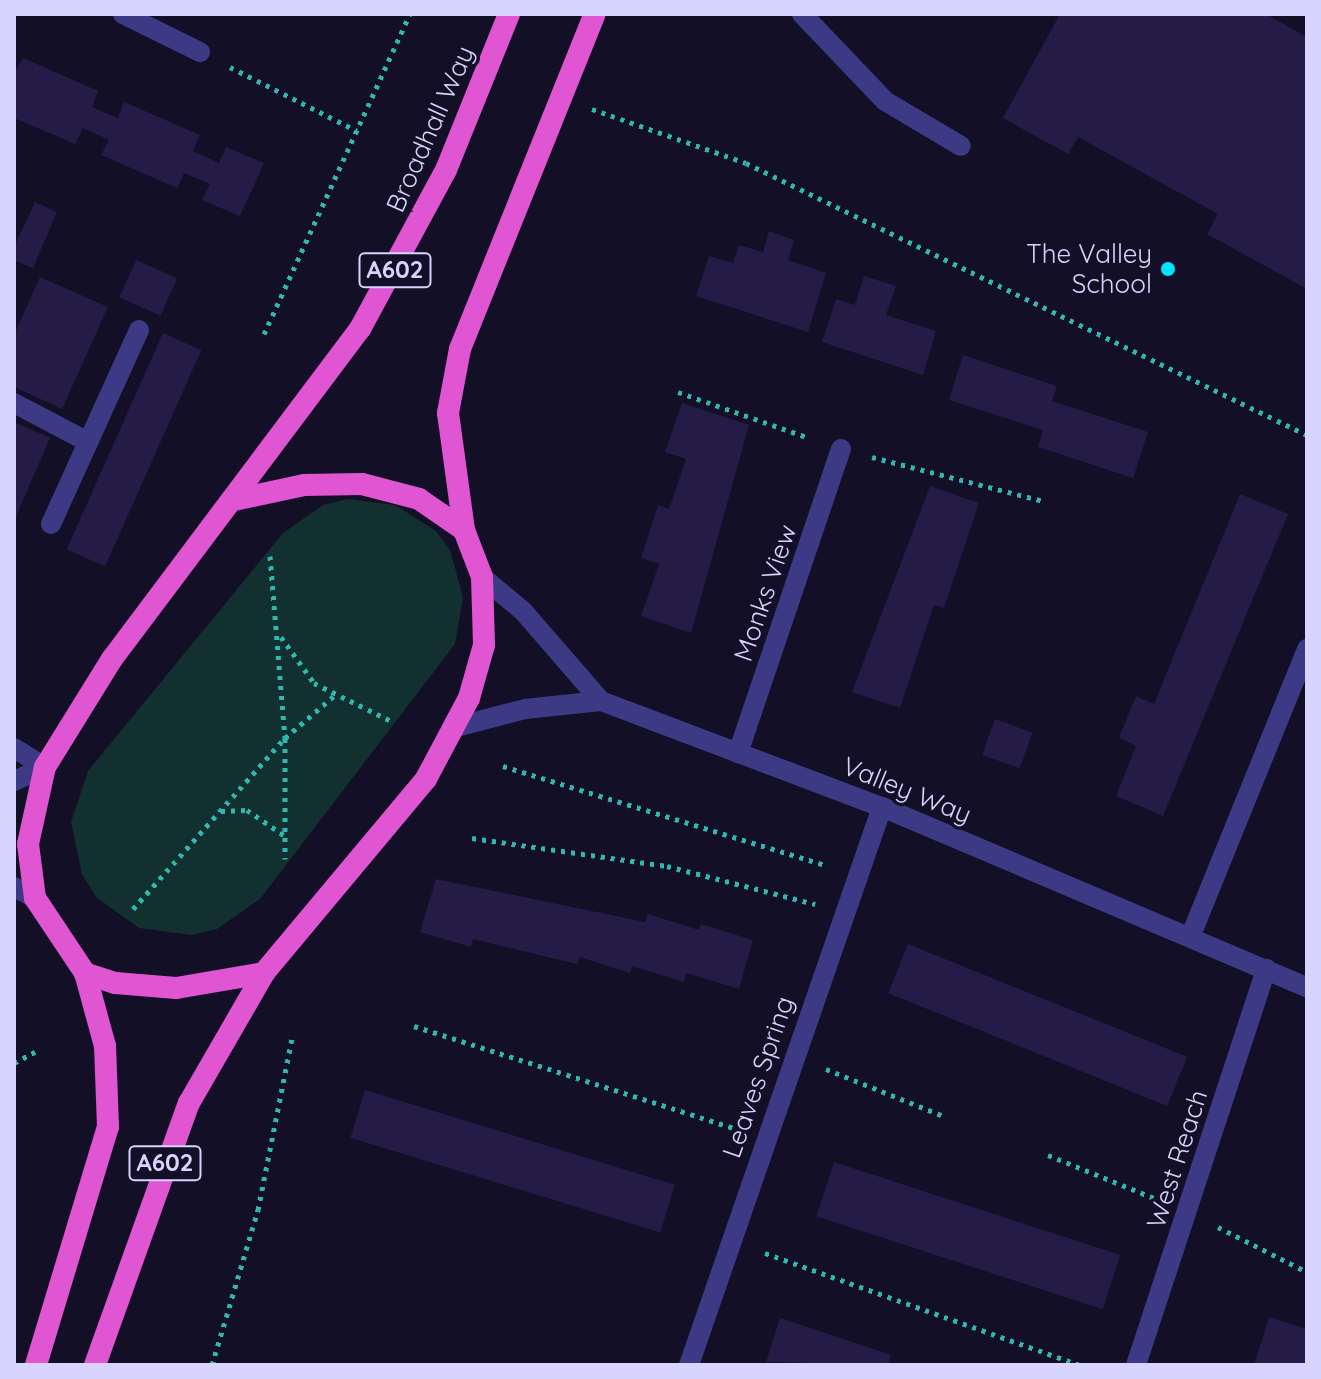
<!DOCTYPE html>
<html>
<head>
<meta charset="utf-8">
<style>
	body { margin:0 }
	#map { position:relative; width:1321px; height:1379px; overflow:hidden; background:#130f26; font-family:Quicksand,sans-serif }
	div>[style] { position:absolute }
	.green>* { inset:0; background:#12302f }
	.building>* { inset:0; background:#241b47; transform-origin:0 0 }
	.path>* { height:5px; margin-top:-2.5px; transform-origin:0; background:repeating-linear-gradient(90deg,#2fb8b0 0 4px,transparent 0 10px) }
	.service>* { height:20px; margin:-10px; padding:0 10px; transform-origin:10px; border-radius:10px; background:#3d3a85 }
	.minor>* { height:20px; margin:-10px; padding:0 10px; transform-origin:10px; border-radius:10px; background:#3d3a85 }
	.tertiary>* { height:20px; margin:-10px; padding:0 10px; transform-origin:10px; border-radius:10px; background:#3d3a85 }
	.trunk>* { height:22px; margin:-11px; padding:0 11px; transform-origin:11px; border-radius:11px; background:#e055d1 }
	.dots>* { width:22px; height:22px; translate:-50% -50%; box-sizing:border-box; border:4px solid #130f26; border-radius:50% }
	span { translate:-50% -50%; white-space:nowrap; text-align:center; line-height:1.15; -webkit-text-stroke:7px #130f26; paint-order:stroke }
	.shield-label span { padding:2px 6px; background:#130f26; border:2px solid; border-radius:6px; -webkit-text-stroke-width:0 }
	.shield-label { font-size:24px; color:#d9d4ff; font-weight:700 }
	.street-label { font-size:26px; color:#d9d4ff }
	.poi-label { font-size:26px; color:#d9d4ff }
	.right { translate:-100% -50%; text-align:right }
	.frame { position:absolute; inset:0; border:16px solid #d9d4ff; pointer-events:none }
</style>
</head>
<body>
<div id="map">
	<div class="green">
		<i style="clip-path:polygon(347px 499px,395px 505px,436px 531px,450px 550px,463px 597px,455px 644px,260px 899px,217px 929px,191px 935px,139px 928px,96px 897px,82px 874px,71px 822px,88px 771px,283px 533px,323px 505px)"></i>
	</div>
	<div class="building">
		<i style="clip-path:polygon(1060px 14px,1266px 14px,1307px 37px,1307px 289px,1207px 234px,1218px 214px,1078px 137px,1068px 154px,1003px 118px)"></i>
		<i style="clip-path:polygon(23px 58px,98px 91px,92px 107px,118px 118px,124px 102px,200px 135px,193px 151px,219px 163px,226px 147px,264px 163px,240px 216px,202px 200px,210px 184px,184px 173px,177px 188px,101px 155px,109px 140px,83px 128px,75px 144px,14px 118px,14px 73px)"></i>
		<i style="clip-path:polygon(35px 202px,57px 212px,33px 268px,14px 260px,14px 247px)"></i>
		<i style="clip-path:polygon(769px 231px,794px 240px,788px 260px,826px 273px,808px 332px,696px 296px,709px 256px,733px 263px,739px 245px,763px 252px)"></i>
		<i style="left:136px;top:260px;width:45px;height:41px;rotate:24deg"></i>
		<i style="clip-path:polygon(864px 276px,896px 286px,886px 315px,936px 331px,923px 375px,822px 342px,836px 299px,855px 305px)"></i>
		<i style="clip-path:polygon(40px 277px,108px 307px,62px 409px,14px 387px,14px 335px)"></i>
		<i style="left:163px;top:333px;width:42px;height:237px;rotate:24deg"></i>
		<i style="clip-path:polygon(963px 355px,1057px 386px,1052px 401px,1148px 432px,1133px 478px,1038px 447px,1043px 430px,949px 400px)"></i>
		<i style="clip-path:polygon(682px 403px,749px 425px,691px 633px,641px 616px,659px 564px,641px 558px,658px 505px,669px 509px,686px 459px,665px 452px)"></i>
		<i style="clip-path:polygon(14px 422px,50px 438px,14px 521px)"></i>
		<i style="clip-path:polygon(930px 486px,979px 503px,944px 608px,934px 605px,900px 708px,852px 692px)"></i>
		<i style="clip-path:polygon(1240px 494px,1288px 514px,1163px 816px,1116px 796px,1136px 746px,1119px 738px,1136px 696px,1154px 704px)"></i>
		<i style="left:995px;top:719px;width:40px;height:38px;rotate:20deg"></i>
		<i style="clip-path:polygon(436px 879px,645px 922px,648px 914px,699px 930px,701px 924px,753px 940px,739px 989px,686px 973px,684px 982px,632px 966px,630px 973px,580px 957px,577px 964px,473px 939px,471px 947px,420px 932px)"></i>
		<i style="left:908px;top:944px;width:301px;height:53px;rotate:22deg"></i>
		<i style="left:365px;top:1090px;width:324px;height:50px;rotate:17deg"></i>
		<i style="left:834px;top:1162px;width:301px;height:57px;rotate:18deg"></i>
		<i style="clip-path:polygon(1269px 1317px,1307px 1329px,1307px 1365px,1254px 1365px)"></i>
		<i style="clip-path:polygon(780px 1318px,891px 1355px,888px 1365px,766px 1362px)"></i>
	</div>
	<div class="path">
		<i style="left:230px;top:67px;width:142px;rotate:26.7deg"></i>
		<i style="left:592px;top:109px;width:163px;rotate:19.3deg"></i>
		<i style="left:746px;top:163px;width:623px;rotate:25.87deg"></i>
		<i style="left:264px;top:334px;width:352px;rotate:-65.5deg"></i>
		<i style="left:678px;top:392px;width:139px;rotate:19.3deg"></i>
		<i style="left:872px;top:457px;width:177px;rotate:14.4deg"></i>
		<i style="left:270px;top:556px;width:183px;rotate:85.3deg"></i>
		<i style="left:285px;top:738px;width:121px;rotate:90deg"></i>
		<i style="left:281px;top:637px;width:57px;rotate:54.3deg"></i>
		<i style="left:314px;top:683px;width:86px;rotate:26.3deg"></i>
		<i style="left:503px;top:766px;width:340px;rotate:17.1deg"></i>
		<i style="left:221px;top:811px;width:26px;rotate:-2deg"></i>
		<i style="left:247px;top:810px;width:46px;rotate:34.4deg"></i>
		<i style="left:472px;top:838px;width:197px;rotate:8.2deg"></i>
		<i style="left:667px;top:866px;width:153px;rotate:14.4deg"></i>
		<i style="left:133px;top:909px;width:229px;rotate:-48.4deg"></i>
		<i style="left:285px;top:738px;width:66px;rotate:-40.7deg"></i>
		<i style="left:414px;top:1026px;width:336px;rotate:17.7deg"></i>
		<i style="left:14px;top:1063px;width:24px;rotate:-28deg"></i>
		<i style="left:826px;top:1069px;width:129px;rotate:21.8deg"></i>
		<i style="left:1048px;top:1155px;width:114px;rotate:22.1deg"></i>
		<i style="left:1218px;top:1227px;width:100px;rotate:26.8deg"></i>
		<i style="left:765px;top:1253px;width:333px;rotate:19.6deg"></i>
		<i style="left:212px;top:1365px;width:162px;rotate:-73.5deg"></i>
		<i style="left:258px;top:1210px;width:174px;rotate:-78.8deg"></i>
	</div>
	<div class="service">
		<i style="left:802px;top:14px;width:120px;rotate:46.3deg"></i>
		<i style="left:885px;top:101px;width:88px;rotate:30.6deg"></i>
		<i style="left:14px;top:403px;width:84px;rotate:27.8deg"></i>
		<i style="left:51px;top:524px;width:213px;rotate:-65.6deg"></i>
		<i style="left:14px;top:748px;width:36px;rotate:32deg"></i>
	</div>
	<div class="minor">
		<i style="left:123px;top:14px;width:86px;rotate:26.3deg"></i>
		<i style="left:738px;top:753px;width:321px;rotate:-71.3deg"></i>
		<i style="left:1191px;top:935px;width:309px;rotate:-67.9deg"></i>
		<i style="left:689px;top:1365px;width:590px;rotate:-70.92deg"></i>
		<i style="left:1136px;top:1365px;width:417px;rotate:-71.8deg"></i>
	</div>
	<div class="tertiary">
		<i style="left:482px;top:577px;width:53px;rotate:39.7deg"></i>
		<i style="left:523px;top:611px;width:119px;rotate:49.1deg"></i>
		<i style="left:456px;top:727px;width:71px;rotate:-14.6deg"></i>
		<i style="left:525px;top:709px;width:76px;rotate:-6deg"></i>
		<i style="left:601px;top:701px;width:300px;rotate:20.7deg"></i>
		<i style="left:882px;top:807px;width:462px;rotate:23deg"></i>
		<i style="left:14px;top:781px;width:34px;rotate:-24deg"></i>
		<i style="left:14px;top:887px;width:24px;rotate:28deg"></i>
	</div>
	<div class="trunk">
		<i style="left:234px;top:500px;width:72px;rotate:-12.1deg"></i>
		<i style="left:304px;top:485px;width:58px;rotate:-1deg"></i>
		<i style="left:362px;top:484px;width:59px;rotate:14.7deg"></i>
		<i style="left:419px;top:499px;width:55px;rotate:34.6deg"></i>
		<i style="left:464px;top:530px;width:50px;rotate:69deg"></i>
		<i style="left:482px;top:577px;width:68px;rotate:88.3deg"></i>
		<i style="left:484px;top:645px;width:55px;rotate:105.8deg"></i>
		<i style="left:469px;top:698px;width:92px;rotate:118deg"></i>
		<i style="left:426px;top:779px;width:253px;rotate:129.9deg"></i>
		<i style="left:264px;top:973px;width:89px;rotate:170.3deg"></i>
		<i style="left:176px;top:988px;width:61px;rotate:-175.3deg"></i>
		<i style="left:115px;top:983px;width:32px;rotate:-162deg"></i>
		<i style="left:85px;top:973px;width:90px;rotate:-123.7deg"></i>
		<i style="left:35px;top:898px;width:54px;rotate:-97.4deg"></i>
		<i style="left:28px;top:844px;width:79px;rotate:-77.6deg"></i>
		<i style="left:45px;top:767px;width:127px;rotate:-58.2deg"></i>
		<i style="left:112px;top:659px;width:413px;rotate:-53.1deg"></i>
		<i style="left:360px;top:329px;width:181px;rotate:-61.6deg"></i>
		<i style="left:446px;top:170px;width:168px;rotate:-68deg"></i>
		<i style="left:464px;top:530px;width:118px;rotate:-97.8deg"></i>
		<i style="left:448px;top:413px;width:65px;rotate:-79.4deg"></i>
		<i style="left:460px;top:349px;width:361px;rotate:-68.1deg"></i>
		<i style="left:36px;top:1365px;width:249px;rotate:-73.2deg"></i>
		<i style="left:108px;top:1127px;width:81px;rotate:-92.1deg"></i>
		<i style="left:105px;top:1046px;width:76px;rotate:-105.3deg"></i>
		<i style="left:95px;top:1365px;width:278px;rotate:-70.3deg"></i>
		<i style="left:189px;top:1103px;width:150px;rotate:-60deg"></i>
	</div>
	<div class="dots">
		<i style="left:1168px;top:269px;background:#00e5ff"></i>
	</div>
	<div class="shield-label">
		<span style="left:395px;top:270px">A602</span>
		<span style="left:165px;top:1163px">A602</span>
	</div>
	<div class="street-label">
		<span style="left:430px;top:129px;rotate:-66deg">Broadhall Way</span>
		<span style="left:765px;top:593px;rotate:-71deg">Monks View</span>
		<span style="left:907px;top:790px;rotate:22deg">Valley Way</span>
		<span style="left:758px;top:1077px;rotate:-71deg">Leaves Spring</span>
		<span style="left:1177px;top:1159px;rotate:-72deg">West Reach</span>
	</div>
	<div class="poi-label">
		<span class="right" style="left:1152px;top:269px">The Valley<br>School</span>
	</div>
	<div class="frame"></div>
</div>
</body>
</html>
